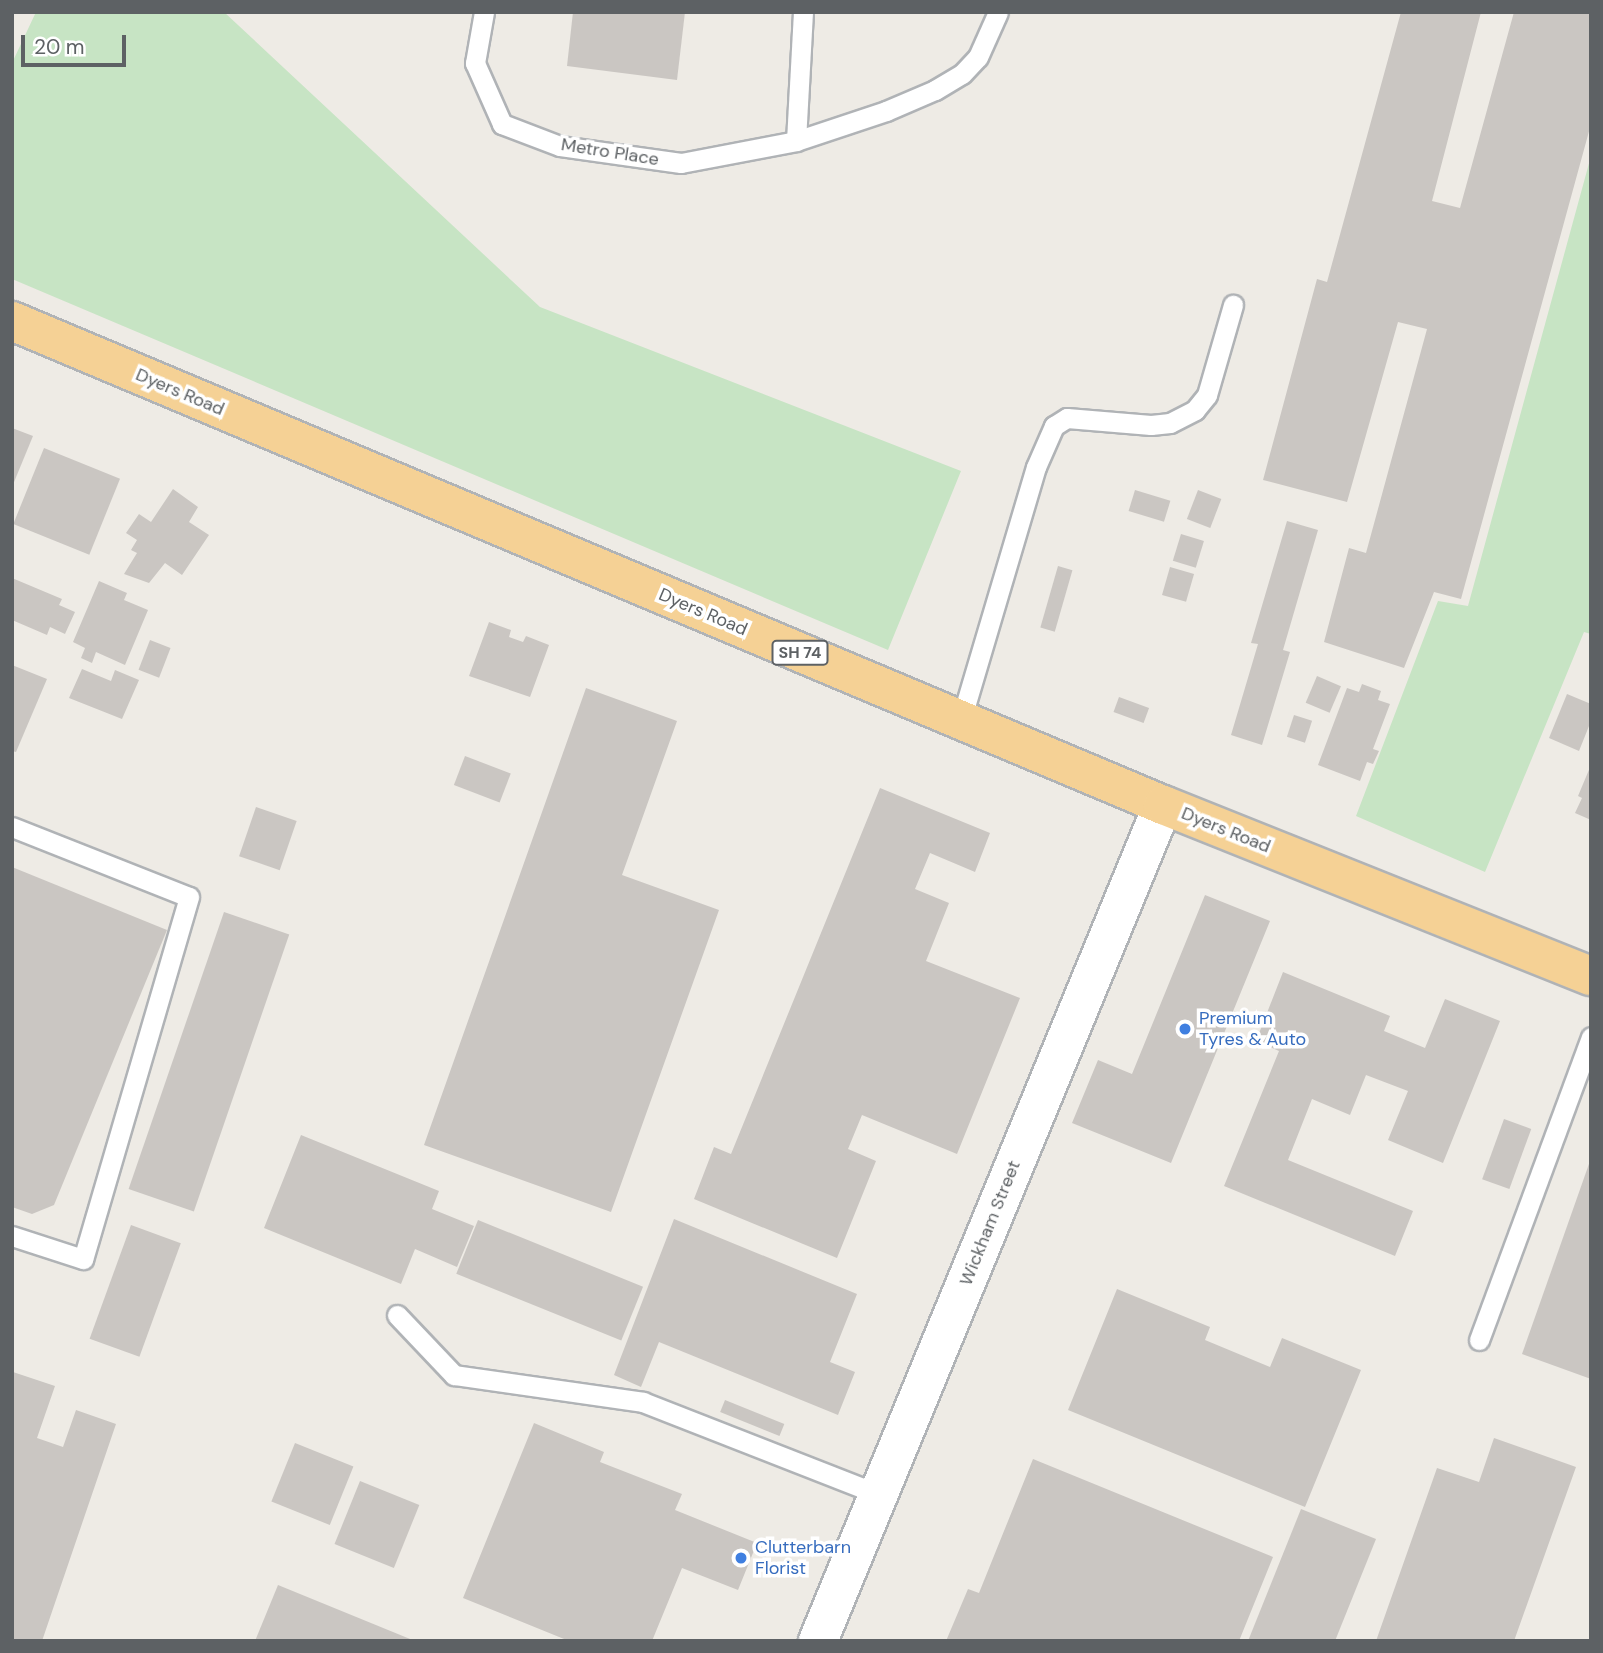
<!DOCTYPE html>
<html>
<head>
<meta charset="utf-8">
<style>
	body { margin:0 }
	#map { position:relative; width:1603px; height:1653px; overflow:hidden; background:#eeebe5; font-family:"DM Sans",sans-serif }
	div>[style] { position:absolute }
	.green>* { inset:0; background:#c7e4c4 }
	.building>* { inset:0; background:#cac6c2; transform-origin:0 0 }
	.roads { filter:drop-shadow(2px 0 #b0b3b6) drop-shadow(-2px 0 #b0b3b6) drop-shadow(0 2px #b0b3b6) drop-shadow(0 -2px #b0b3b6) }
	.lane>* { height:19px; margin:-9.5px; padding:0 9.5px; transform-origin:9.5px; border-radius:9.5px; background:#fff }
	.secondary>* { height:38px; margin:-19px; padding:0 19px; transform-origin:19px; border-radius:19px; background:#fff }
	.highway>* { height:38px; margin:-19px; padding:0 19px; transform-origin:19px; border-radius:19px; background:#f5d195 }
	.dots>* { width:19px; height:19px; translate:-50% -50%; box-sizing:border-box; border:4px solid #fff; border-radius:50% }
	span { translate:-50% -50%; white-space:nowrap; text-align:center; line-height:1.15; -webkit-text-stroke:7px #fff; paint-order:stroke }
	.shield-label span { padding:2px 5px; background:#fff; border:2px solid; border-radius:5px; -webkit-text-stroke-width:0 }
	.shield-label { font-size:16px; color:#5d6164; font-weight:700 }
	.street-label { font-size:18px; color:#5d6164 }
	.shop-label { font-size:18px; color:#366cbe }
	.left { translate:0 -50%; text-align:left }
	.frame { position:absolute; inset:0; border:14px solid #5d6164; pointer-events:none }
	.scale { position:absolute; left:21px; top:35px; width:105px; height:32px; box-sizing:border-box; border:4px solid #5d6164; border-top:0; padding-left:9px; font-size:21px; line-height:24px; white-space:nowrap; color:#5d6164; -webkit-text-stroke:5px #fff; paint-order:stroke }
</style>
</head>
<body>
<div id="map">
	<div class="green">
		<i style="clip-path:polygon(36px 12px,224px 12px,540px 307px,961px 471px,888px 650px,12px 279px,12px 63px)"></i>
		<i style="clip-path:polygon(1591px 156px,1591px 634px,1584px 632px,1485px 872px,1356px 816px,1438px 601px,1468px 606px)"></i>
	</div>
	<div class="building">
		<i style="clip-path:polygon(573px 12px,685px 12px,677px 80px,567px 66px)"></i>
		<i style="clip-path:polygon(1401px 12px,1481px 12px,1432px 201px,1460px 208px,1514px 12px,1591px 12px,1591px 124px,1461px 599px,1434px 592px,1404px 668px,1324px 642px,1349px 548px,1366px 553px,1427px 329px,1398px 322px,1347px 502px,1263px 480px,1317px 279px,1327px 282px)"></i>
		<i style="clip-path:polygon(12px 428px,33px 436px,12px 487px)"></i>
		<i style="left:44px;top:448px;width:82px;height:82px;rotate:22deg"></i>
		<i style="clip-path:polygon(173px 489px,198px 507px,189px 522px,209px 535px,182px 575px,165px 563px,149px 583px,124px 574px,137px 553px,131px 550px,137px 540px,126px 533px,139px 514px,151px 522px)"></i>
		<i style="left:1135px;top:490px;width:37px;height:22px;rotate:17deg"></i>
		<i style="left:1198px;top:490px;width:25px;height:31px;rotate:21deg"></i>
		<i style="clip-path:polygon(1287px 521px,1318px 530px,1283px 650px,1290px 652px,1262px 745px,1231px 735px,1258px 644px,1251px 643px)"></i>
		<i style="left:1181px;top:534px;width:24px;height:28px;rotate:17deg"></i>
		<i style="left:1058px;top:566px;width:15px;height:64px;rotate:16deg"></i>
		<i style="left:1170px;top:567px;width:25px;height:29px;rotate:16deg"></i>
		<i style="clip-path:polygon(12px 578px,62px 599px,59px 605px,75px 612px,65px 634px,50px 627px,47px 635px,12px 620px)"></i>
		<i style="clip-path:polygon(99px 581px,127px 593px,124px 600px,148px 610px,125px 665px,96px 652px,92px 663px,81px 658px,85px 648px,73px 642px)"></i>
		<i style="clip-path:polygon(489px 622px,511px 630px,509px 637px,523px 642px,526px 636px,549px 645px,530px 697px,469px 676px)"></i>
		<i style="left:150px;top:640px;width:22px;height:32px;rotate:21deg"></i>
		<i style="clip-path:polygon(12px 665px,47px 679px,16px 752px,12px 751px)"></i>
		<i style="clip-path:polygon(82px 669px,111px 681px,115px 670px,139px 680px,122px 719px,69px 698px)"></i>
		<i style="left:1317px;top:676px;width:26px;height:29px;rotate:23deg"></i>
		<i style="clip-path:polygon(1362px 684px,1381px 691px,1378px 700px,1390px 704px,1373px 749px,1379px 751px,1373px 764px,1367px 762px,1360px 781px,1318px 765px,1347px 688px,1359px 692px)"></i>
		<i style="clip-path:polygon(586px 688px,677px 721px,622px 875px,719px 910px,611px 1212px,424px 1145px)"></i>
		<i style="clip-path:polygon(1567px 694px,1591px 704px,1591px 721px,1579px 751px,1549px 738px)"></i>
		<i style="left:1119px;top:697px;width:32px;height:16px;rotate:20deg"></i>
		<i style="left:1294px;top:715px;width:19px;height:23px;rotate:18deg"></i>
		<i style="left:465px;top:756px;width:49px;height:31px;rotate:21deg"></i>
		<i style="clip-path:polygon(1591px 765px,1591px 820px,1575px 813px,1582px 798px,1578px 796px)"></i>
		<i style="clip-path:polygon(880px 788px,990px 833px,975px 872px,930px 853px,915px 889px,949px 903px,926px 961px,1020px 998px,957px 1154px,862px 1115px,848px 1149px,876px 1161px,837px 1258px,694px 1199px,714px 1147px,731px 1154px)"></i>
		<i style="left:256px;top:807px;width:43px;height:52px;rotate:19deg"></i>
		<i style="clip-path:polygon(12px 867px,167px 930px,54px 1205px,32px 1214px,12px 1207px)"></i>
		<i style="clip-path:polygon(1205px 895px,1270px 921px,1171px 1163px,1072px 1123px,1098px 1060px,1132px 1074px)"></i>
		<i style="left:224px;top:912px;width:69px;height:293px;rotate:19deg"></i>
		<i style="clip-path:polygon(1283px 972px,1390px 1016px,1384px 1031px,1425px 1048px,1445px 999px,1500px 1021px,1443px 1163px,1388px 1140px,1408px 1091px,1366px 1075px,1350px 1115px,1312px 1099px,1288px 1160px,1413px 1211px,1395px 1256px,1224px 1186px,1279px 1051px,1256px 1041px)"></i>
		<i style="left:1504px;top:1119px;width:29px;height:64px;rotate:20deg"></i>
		<i style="clip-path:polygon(301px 1135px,439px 1191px,432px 1209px,474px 1226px,457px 1267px,415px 1249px,401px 1284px,264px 1228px)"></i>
		<i style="clip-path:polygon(1590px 1161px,1591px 1161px,1591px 1379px,1522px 1354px)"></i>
		<i style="clip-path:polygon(674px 1219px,857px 1294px,830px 1362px,855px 1372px,838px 1415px,659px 1342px,641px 1387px,614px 1375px)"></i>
		<i style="left:478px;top:1220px;width:178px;height:58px;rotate:22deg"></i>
		<i style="left:131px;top:1225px;width:53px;height:121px;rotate:20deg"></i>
		<i style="clip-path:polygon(1117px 1289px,1210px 1327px,1205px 1340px,1270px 1367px,1282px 1338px,1361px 1370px,1305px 1507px,1068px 1410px)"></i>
		<i style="clip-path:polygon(13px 1372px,55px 1386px,37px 1438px,63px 1447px,76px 1410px,116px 1424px,42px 1641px,12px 1641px)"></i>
		<i style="left:725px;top:1400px;width:64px;height:13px;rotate:22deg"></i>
		<i style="clip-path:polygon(534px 1423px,604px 1452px,600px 1462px,682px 1494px,675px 1510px,757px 1543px,738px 1590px,682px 1568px,652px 1641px,569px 1641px,463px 1598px)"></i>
		<i style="clip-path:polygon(1494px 1438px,1576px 1467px,1514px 1641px,1376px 1641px,1437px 1468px,1479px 1482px)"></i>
		<i style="left:295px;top:1443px;width:63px;height:63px;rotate:22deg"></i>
		<i style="clip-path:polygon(1033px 1459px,1273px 1557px,1239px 1641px,946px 1641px,968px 1589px,979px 1593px)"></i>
		<i style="left:360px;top:1481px;width:64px;height:68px;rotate:22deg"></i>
		<i style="clip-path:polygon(1301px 1509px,1376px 1539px,1335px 1641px,1248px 1641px)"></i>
		<i style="clip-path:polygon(278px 1585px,415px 1641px,255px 1641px)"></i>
	</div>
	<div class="roads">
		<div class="lane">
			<i style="left:484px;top:12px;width:52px;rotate:100deg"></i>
			<i style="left:475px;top:63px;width:67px;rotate:66.1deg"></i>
			<i style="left:502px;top:124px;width:62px;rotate:20.8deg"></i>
			<i style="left:560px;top:146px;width:122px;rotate:8deg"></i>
			<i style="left:681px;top:163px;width:117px;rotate:-10.8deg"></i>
			<i style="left:796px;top:141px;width:95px;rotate:-18.4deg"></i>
			<i style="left:886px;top:111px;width:53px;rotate:-23.2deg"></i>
			<i style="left:935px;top:90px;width:31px;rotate:-31deg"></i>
			<i style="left:962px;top:74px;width:23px;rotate:-47deg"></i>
			<i style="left:978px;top:57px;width:49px;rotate:-66deg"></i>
			<i style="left:796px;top:141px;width:129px;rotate:-86.9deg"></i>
			<i style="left:961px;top:720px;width:264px;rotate:-73.5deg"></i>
			<i style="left:1036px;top:467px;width:45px;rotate:-66.3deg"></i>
			<i style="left:1054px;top:426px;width:15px;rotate:-32deg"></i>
			<i style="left:1067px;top:418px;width:84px;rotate:4.8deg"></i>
			<i style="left:1151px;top:425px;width:19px;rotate:-6deg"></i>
			<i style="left:1170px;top:423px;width:28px;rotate:-27deg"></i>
			<i style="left:1195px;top:410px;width:19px;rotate:-51deg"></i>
			<i style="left:1207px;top:395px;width:94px;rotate:-73.9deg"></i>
			<i style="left:12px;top:827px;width:190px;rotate:21.6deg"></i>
			<i style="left:189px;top:897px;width:377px;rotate:106.3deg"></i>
			<i style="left:83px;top:1259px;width:75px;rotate:-162.1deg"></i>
			<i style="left:397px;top:1315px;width:83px;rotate:46.5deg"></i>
			<i style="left:454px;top:1375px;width:191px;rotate:8.1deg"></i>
			<i style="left:643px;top:1402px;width:252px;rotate:21.4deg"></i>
			<i style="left:1479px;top:1340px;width:323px;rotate:-69.7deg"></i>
		</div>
		<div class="secondary">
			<i style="left:818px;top:1641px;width:904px;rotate:-67.58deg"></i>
		</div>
		<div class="highway">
			<i style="left:12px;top:321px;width:1249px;rotate:22.81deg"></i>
			<i style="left:1163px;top:805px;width:461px;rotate:21.8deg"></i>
		</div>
	</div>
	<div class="dots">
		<i style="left:1185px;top:1029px;background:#3f7fe0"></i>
		<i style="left:741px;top:1558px;background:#3f7fe0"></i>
	</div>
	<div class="shield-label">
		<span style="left:800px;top:653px">SH 74</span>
	</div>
	<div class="street-label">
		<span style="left:610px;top:152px;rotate:9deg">Metro Place</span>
		<span style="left:180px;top:392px;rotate:23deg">Dyers Road</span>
		<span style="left:703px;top:612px;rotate:23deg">Dyers Road</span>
		<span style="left:1226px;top:830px;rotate:22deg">Dyers Road</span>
		<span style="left:990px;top:1223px;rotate:-68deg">Wickham Street</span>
	</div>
	<div class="shop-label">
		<span class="left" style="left:1199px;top:1029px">Premium<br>Tyres &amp; Auto</span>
		<span class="left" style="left:755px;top:1558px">Clutterbarn<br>Florist</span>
	</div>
	<div class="frame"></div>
	<div class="scale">20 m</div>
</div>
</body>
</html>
